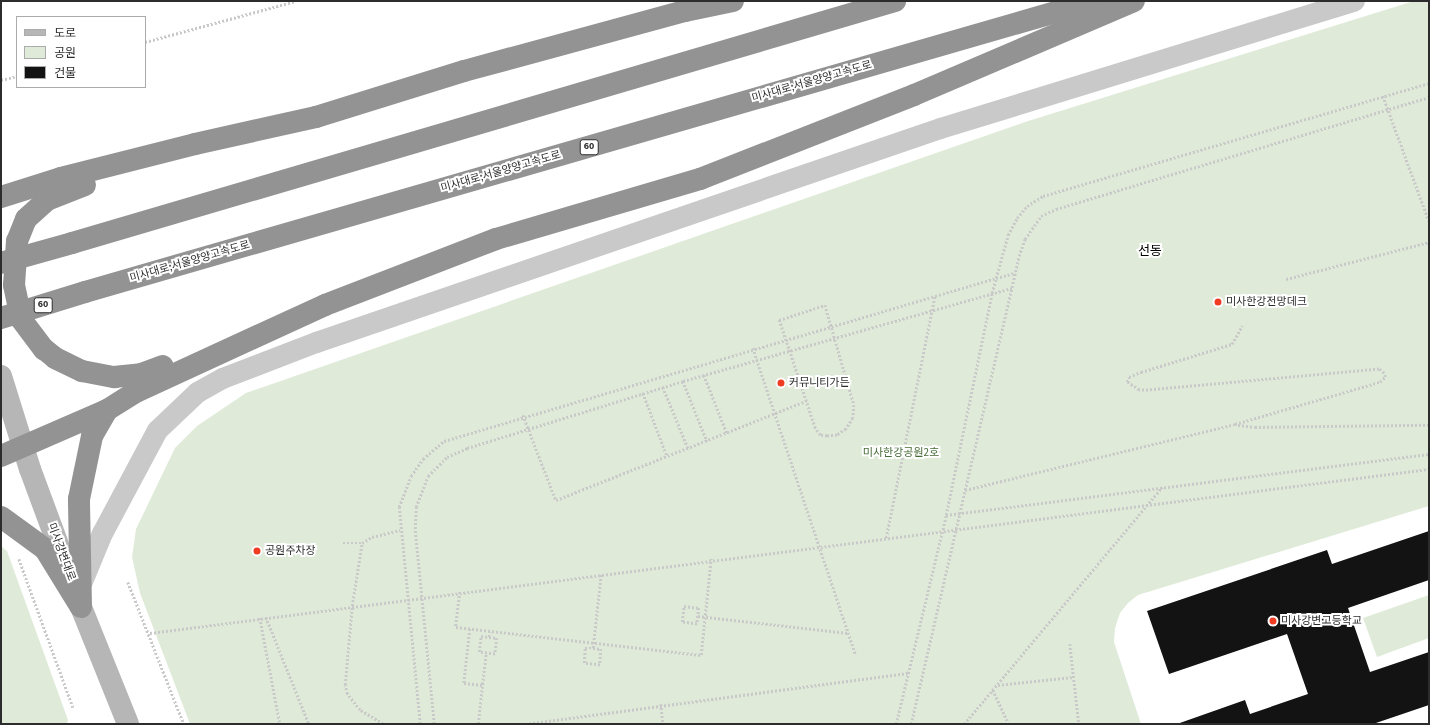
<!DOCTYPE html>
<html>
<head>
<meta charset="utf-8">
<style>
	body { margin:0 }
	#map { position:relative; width:1430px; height:725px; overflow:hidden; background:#fff; font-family:"Source Sans 3","Noto Sans KR",sans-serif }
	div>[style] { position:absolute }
	.green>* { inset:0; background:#dfebd8 }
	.building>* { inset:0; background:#131313 }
	.path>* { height:2.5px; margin-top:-1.25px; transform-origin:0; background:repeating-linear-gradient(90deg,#c9c9c9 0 2px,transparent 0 4px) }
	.street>* { height:21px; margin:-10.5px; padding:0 10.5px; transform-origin:10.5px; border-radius:10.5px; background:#c9c9c9 }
	.secondary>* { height:22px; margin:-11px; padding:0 11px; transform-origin:11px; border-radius:11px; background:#b6b6b6 }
	.highway>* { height:22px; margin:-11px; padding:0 11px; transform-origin:11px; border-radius:11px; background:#939393 }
	.highway-bridge>* { height:22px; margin:-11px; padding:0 11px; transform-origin:11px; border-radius:11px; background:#939393 }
	.dots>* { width:11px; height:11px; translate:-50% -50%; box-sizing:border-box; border:2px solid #fff; border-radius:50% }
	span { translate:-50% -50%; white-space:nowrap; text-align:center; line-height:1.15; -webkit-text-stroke:4px #fff; paint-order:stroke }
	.shield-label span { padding:1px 3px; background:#fff; border:1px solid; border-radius:3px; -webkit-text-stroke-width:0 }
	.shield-label { font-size:10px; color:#2c2c2c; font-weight:700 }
	.street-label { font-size:11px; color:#2c2c2c }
	.poi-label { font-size:11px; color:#2c2c2c }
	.left { translate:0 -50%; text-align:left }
	.park-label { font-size:11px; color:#456a37 }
	.quarter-label { font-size:13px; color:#000 }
	.frame { position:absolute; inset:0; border:2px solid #2c2c2c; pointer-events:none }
	.legend { position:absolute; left:16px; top:16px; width:130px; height:72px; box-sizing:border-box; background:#fff; border:1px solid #ababab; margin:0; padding:5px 7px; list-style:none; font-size:12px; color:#2c2c2c }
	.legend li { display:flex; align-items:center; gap:8px; height:20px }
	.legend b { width:20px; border:1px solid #ababab }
</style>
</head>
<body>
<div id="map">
	<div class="green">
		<i style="clip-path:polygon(1414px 1px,1429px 1px,1429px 506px,1138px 595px,1128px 603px,1120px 613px,1115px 628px,1114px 642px,1141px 724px,190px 724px,140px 593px,132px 557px,136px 529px,175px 448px,197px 426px,246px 393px,1025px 122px)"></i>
		<i style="clip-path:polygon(1px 546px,7px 551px,68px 720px,67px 724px,1px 724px)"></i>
		<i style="clip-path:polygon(1429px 595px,1429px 638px,1377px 657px,1363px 618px)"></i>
	</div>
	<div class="building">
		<i style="clip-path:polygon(1429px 531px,1429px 580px,1348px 608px,1370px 672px,1429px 652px,1429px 705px,1373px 724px,1177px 724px,1245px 700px,1250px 714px,1308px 694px,1287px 634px,1169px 674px,1147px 611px,1327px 550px,1332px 564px)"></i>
	</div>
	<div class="path">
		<i style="left:145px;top:42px;width:156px;rotate:-15.2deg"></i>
		<i style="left:1px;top:80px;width:16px;rotate:-14deg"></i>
		<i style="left:1383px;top:96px;width:133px;rotate:69.8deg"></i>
		<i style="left:1286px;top:279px;width:148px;rotate:-14.5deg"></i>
		<i style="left:825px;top:305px;width:104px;rotate:73.8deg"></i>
		<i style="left:854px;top:405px;width:13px;rotate:94deg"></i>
		<i style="left:853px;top:418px;width:13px;rotate:122deg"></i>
		<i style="left:846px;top:429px;width:11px;rotate:146deg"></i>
		<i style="left:837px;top:435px;width:10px;rotate:174deg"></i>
		<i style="left:827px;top:436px;width:7px;rotate:-172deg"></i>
		<i style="left:820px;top:435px;width:9px;rotate:-126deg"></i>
		<i style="left:815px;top:428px;width:114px;rotate:-108.4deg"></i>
		<i style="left:779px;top:320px;width:48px;rotate:-18.1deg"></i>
		<i style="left:753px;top:348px;width:324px;rotate:71.5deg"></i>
		<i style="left:704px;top:375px;width:62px;rotate:68.4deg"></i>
		<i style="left:683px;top:381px;width:65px;rotate:68.2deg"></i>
		<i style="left:663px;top:387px;width:66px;rotate:67.7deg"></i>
		<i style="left:643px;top:393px;width:67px;rotate:69.1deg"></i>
		<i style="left:523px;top:415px;width:91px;rotate:68.8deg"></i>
		<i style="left:556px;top:500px;width:269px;rotate:-21.6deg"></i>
		<i style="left:1238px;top:425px;width:17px;rotate:7deg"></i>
		<i style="left:1255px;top:427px;width:174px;rotate:-0.7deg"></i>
		<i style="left:965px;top:490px;width:278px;rotate:-13.7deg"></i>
		<i style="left:1235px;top:424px;width:151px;rotate:-16.2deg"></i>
		<i style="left:1380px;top:382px;width:7px;rotate:-45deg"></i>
		<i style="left:1385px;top:377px;width:4px;rotate:-104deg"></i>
		<i style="left:1384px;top:373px;width:6px;rotate:-141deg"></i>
		<i style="left:1379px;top:369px;width:232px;rotate:174.8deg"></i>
		<i style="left:1148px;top:390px;width:9px;rotate:180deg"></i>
		<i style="left:1139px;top:390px;width:14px;rotate:-146deg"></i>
		<i style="left:1127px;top:382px;width:5px;rotate:-68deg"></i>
		<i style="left:1129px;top:377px;width:13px;rotate:-23deg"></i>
		<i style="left:1141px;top:372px;width:95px;rotate:-17.1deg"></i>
		<i style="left:1232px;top:344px;width:21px;rotate:-61deg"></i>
		<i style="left:946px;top:515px;width:487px;rotate:-7.2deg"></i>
		<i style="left:886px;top:538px;width:248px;rotate:-78.6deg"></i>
		<i style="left:343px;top:543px;width:19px"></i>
		<i style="left:19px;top:559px;width:158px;rotate:70deg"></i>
		<i style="left:128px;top:582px;width:153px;rotate:68.5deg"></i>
		<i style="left:460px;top:592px;width:35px;rotate:97deg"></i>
		<i style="left:456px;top:627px;width:247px;rotate:6.5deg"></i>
		<i style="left:701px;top:655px;width:97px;rotate:-84.1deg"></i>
		<i style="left:698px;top:616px;width:8px;rotate:97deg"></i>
		<i style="left:697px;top:624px;width:15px;rotate:-172deg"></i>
		<i style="left:682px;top:622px;width:16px;rotate:-83deg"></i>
		<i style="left:684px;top:606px;width:15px;rotate:8deg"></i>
		<i style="left:699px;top:608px;width:8px;rotate:97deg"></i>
		<i style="left:698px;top:616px;width:151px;rotate:6.5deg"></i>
		<i style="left:266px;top:617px;width:115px;rotate:68.1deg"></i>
		<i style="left:260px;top:618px;width:108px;rotate:79.3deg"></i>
		<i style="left:470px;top:629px;width:54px;rotate:96.3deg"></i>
		<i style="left:464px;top:683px;width:19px;rotate:6deg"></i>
		<i style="left:150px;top:633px;width:1289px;rotate:-7.31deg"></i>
		<i style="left:489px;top:637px;width:8px;rotate:7deg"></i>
		<i style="left:497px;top:638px;width:16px;rotate:97deg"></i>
		<i style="left:495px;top:654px;width:16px;rotate:-173deg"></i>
		<i style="left:479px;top:652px;width:16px;rotate:-83deg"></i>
		<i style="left:481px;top:636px;width:8px;rotate:7deg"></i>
		<i style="left:489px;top:637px;width:5px;rotate:-79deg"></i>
		<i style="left:1070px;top:644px;width:81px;rotate:83.6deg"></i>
		<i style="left:593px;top:648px;width:8px;rotate:7deg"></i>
		<i style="left:601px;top:649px;width:16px;rotate:94deg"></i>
		<i style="left:600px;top:665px;width:16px;rotate:-173deg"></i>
		<i style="left:584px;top:663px;width:15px;rotate:-86deg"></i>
		<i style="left:585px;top:648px;width:8px"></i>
		<i style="left:593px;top:648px;width:75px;rotate:-83.9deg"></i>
		<i style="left:998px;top:685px;width:75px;rotate:-6.1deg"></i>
		<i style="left:993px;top:690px;width:38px;rotate:65deg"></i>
		<i style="left:661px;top:704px;width:20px;rotate:84deg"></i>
		<i style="left:383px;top:724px;width:27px;rotate:-149deg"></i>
		<i style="left:360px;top:710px;width:21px;rotate:-129deg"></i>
		<i style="left:347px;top:694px;width:9px;rotate:-103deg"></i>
		<i style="left:345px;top:685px;width:79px;rotate:-84.9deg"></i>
		<i style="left:352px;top:606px;width:64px;rotate:-81deg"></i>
		<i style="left:362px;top:543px;width:12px;rotate:-31deg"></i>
		<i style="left:372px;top:537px;width:29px;rotate:-14deg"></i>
		<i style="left:420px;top:724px;width:218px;rotate:-95.5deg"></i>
		<i style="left:399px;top:507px;width:33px;rotate:-69deg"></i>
		<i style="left:411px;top:476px;width:21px;rotate:-55deg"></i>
		<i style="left:423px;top:459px;width:28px;rotate:-41deg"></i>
		<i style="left:444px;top:441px;width:576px;rotate:-16.45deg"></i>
		<i style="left:996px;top:278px;width:45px;rotate:-74.4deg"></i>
		<i style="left:1008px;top:235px;width:19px;rotate:-62deg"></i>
		<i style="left:1017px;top:218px;width:16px;rotate:-50deg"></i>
		<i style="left:1027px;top:206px;width:19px;rotate:-32deg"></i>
		<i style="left:1043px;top:196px;width:402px;rotate:-16.3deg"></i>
		<i style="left:434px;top:724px;width:196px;rotate:-95.6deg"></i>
		<i style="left:415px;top:529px;width:22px;rotate:-87deg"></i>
		<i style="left:416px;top:507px;width:33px;rotate:-69deg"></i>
		<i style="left:428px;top:476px;width:27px;rotate:-45deg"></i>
		<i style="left:447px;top:457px;width:22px;rotate:-24deg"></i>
		<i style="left:467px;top:448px;width:226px;rotate:-17.2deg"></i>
		<i style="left:683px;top:381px;width:342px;rotate:-15.8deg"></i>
		<i style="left:478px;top:724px;width:71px;rotate:-83.6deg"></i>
		<i style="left:525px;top:724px;width:386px;rotate:-7.6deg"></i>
		<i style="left:896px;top:724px;width:215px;rotate:-76.5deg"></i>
		<i style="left:946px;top:515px;width:227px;rotate:-78.3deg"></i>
		<i style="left:992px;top:293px;width:16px;rotate:-75deg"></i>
		<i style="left:996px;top:278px;width:20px;rotate:-15deg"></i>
		<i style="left:911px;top:724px;width:480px;rotate:-77deg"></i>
		<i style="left:1019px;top:256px;width:18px;rotate:-71deg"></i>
		<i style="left:1025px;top:239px;width:28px;rotate:-55deg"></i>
		<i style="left:1041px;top:216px;width:17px;rotate:-25deg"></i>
		<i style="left:1056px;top:209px;width:389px;rotate:-16.7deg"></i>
		<i style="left:964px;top:724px;width:309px;rotate:-50.1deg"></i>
	</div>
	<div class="street">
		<i style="left:80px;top:586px;width:57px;rotate:-67.5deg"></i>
		<i style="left:102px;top:533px;width:117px;rotate:-61.9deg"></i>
		<i style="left:157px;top:430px;width:55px;rotate:-43.5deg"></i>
		<i style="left:197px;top:392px;width:29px;rotate:-29deg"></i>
		<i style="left:222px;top:378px;width:101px;rotate:-21deg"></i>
		<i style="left:316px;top:342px;width:660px;rotate:-18.93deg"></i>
		<i style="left:940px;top:128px;width:433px;rotate:-17.1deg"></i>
	</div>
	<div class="secondary">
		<i style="left:1px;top:376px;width:97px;rotate:72.7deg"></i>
		<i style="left:30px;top:469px;width:147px;rotate:69.7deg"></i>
		<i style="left:81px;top:607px;width:126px;rotate:68.1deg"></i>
	</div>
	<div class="highway">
		<i style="left:85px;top:185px;width:41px;rotate:158.5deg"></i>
		<i style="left:47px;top:200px;width:28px;rotate:138deg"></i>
		<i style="left:26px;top:219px;width:24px;rotate:112deg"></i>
		<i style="left:17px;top:241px;width:44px;rotate:93.9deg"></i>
		<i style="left:14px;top:285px;width:35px;rotate:78deg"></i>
		<i style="left:21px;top:319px;width:38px;rotate:53deg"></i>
		<i style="left:44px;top:349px;width:14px;rotate:39deg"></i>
		<i style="left:55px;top:358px;width:30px;rotate:26deg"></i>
		<i style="left:82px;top:371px;width:33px;rotate:11deg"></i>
		<i style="left:114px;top:377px;width:27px;rotate:-6deg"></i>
		<i style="left:141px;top:374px;width:23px;rotate:-20deg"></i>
		<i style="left:1px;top:197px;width:63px;rotate:-17.6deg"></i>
		<i style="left:61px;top:178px;width:138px;rotate:-14.2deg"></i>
		<i style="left:195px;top:144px;width:124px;rotate:-12.6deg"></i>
		<i style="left:316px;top:117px;width:155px;rotate:-17.3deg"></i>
		<i style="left:464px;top:71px;width:229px;rotate:-15.2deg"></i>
		<i style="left:685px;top:11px;width:49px;rotate:-11.8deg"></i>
		<i style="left:72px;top:243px;width:858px;rotate:-16.39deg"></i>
		<i style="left:85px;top:292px;width:1050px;rotate:-16.09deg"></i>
		<i style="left:1px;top:456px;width:116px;rotate:-23.5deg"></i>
		<i style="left:1px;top:517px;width:54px;rotate:36deg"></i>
		<i style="left:45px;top:549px;width:67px;rotate:58.4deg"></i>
		<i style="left:81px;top:607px;width:108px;rotate:-91.1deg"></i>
		<i style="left:79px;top:499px;width:64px;rotate:-78.3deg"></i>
		<i style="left:92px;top:436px;width:30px;rotate:-60deg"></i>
		<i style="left:107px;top:410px;width:36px;rotate:-32deg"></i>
		<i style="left:138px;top:391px;width:206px;rotate:-24.7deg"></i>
		<i style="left:325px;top:305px;width:183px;rotate:-21.1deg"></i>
		<i style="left:496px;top:239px;width:213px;rotate:-16.4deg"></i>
		<i style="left:700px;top:179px;width:230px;rotate:-21.4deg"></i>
		<i style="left:914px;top:95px;width:239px;rotate:-23.1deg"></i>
	</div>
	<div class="highway-bridge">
		<i style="left:1px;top:263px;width:74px;rotate:-15.7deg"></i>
		<i style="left:1px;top:318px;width:88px;rotate:-17.2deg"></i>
	</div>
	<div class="dots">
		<i style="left:1218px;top:302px;background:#f03c22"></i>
		<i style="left:781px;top:383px;background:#f03c22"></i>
		<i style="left:257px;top:551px;background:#f03c22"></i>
		<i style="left:1273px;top:621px;background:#f03c22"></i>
	</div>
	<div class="shield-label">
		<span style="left:589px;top:147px">60</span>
		<span style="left:43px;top:305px">60</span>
	</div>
	<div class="street-label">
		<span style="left:812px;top:82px;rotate:-16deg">미사대로;서울양양고속도로</span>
		<span style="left:501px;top:172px;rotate:-16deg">미사대로;서울양양고속도로</span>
		<span style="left:190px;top:262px;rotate:-16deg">미사대로;서울양양고속도로</span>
		<span style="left:61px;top:552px;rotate:70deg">미사강변대로</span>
	</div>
	<div class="poi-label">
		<span class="left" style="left:1226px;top:302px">미사한강전망데크</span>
		<span class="left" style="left:789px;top:383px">커뮤니티가든</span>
		<span class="left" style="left:265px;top:551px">공원주차장</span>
		<span class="left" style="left:1281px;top:621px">미사강변고등학교</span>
	</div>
	<div class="park-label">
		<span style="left:901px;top:453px">미사한강공원2호</span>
	</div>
	<div class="quarter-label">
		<span style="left:1150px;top:251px">선동</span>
	</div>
	<div class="frame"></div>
	<ul class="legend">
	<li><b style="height:5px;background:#b6b6b6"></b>도로</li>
	<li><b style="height:11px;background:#dfebd8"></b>공원</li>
	<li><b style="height:11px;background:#131313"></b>건물</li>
	</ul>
</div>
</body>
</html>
